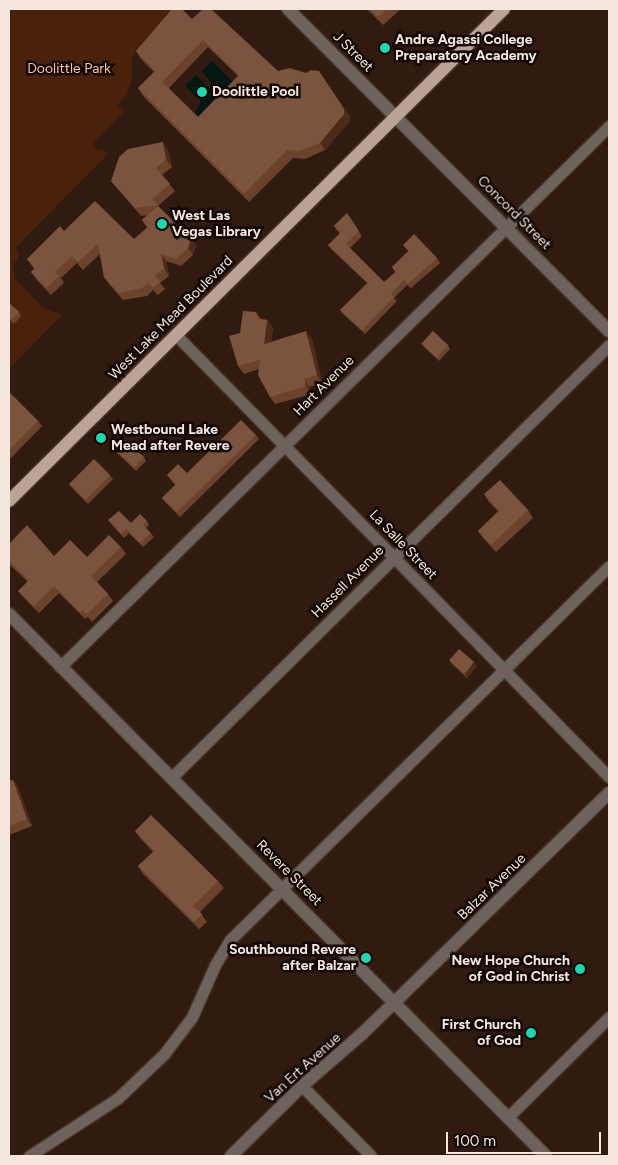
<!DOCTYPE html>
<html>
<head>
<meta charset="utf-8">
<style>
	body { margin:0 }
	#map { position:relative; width:618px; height:1165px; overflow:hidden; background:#311b10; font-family:Figtree,sans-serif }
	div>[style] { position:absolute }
	.green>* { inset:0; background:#4a220c }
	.water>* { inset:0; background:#041812 }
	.roads { filter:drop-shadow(1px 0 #4c372d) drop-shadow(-1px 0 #4c372d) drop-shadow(0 1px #4c372d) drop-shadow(0 -1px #4c372d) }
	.minor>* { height:11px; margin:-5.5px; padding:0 5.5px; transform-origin:5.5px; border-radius:5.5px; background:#6e625c }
	.tertiary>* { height:12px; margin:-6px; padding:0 6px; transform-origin:6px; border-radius:6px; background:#6e625c }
	.primary>* { height:12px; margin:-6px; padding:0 6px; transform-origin:6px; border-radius:6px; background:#bca397 }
	.wall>* { inset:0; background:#6b422b }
	.shaded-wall>* { inset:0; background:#4e2b18 }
	.building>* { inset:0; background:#7a543f; transform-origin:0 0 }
	.dots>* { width:14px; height:14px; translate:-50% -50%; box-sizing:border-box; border:2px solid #120905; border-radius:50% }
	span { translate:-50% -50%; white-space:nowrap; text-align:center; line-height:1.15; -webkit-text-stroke:5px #120905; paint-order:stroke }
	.poi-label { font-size:14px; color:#f5e6de; font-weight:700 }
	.left { translate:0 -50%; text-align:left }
	.right { translate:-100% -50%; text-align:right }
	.street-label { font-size:14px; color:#f5e6de }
	.park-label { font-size:14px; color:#fec1a3 }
	.frame { position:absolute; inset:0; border:10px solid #f5e6de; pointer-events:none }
	.scale { position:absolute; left:446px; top:1132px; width:155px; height:22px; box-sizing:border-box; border:2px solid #f5e6de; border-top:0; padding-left:6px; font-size:15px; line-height:18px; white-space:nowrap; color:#f5e6de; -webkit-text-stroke:4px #120905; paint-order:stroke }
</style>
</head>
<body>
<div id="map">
	<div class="green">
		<i style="clip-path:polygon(9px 9px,185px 9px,167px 13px,158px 29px,132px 57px,132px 78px,127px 94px,117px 105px,124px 111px,92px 144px,99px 151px,102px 148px,106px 154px,104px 158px,16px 247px,19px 256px,13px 265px,15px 279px,43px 308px,62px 315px,9px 369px)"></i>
	</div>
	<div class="water">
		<i style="clip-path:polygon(212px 61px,233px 82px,199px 117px,195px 113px,201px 101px,185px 86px,196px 75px,212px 91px,217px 91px,202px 71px)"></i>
	</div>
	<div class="roads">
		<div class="minor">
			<i style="left:176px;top:335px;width:619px;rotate:45.59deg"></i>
			<i style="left:60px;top:667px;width:771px;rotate:-44.58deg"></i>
			<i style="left:172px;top:777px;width:614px;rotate:-44.67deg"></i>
			<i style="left:302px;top:1086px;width:98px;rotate:45.4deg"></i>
			<i style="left:508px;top:1117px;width:142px;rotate:-44.7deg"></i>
			<i style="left:29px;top:1156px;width:106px;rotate:-33.1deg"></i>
			<i style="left:118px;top:1098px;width:64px;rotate:-43.7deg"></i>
			<i style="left:164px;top:1054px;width:46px;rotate:-52.9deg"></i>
			<i style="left:192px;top:1017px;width:57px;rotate:-66.1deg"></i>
			<i style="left:215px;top:965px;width:29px;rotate:-59deg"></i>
			<i style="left:230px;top:940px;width:532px;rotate:-44.62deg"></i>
		</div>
		<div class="tertiary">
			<i style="left:288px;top:9px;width:455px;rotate:45.1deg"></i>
			<i style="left:9px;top:614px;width:763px;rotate:45.27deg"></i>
			<i style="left:231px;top:1156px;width:100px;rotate:-44.6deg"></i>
			<i style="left:302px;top:1086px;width:81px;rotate:-41deg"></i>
			<i style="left:363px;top:1033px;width:344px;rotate:-44.3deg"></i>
		</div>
		<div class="primary">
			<i style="left:9px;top:501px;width:698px;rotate:-44.83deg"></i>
		</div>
	</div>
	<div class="wall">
		<i style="clip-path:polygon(367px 9px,401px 9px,383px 25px)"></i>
		<i style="clip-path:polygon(evenodd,192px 19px,350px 116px,349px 122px,325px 150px,305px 159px,293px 158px,249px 202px,143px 96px,138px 88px,154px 72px,141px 59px,136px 51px,192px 19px,208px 47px,238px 76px,198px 117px,169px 88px,208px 47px)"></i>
		<i style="clip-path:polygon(168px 150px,172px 167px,162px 175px,175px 191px,158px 206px,191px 239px,196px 246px,193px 255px,181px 266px,166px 261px,169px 276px,160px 283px,165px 289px,158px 295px,153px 290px,147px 296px,123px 300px,109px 284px,104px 277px,100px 254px,83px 270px,77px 263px,61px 278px,64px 283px,51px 295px,36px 279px,31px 272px,34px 269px,27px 259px,64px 231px,134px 239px,147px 228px,142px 220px,147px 215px,141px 216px,111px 181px)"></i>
		<i style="clip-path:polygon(347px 213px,362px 236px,350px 248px,384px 282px,395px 272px,392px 267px,408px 251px,403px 245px,437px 258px,440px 263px,411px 288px,407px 285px,394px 298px,397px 301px,365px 334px,343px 314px,340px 310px,367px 283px,331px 249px,328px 245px,340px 234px,334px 226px)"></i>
		<i style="clip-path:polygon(9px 303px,19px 312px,21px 316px,14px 324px,9px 319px)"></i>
		<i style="clip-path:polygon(256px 312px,261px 319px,267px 320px,273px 328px,271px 342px,312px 339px,322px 383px,309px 387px,312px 394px,275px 404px,270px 397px,259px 369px,244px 374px,238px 366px,240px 333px)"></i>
		<i style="clip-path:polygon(421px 343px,448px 345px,450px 349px,439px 361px,424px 347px)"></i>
		<i style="clip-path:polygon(9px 392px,38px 421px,42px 426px,10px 459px,9px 458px)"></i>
		<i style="clip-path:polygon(256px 435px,259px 439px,180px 517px,165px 502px,162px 498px,175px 485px,167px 475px,187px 473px)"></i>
		<i style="clip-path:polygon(114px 449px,144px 457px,146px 461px,136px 471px,117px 453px)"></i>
		<i style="clip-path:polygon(110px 475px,113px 479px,88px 504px,72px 488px,69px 484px)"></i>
		<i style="clip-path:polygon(484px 494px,528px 510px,533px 518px,496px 552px,483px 538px,478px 531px,498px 511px,489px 502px)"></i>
		<i style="clip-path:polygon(108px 520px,131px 523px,147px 521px,149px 525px,146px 528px,154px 537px,143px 547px,129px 533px,124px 538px)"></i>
		<i style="clip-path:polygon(9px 544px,54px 556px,87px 557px,121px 547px,126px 554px,97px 582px,108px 594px,113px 601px,92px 622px,88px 617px,85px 619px,59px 593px,39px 613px,24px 598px,18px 591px,28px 582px,9px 564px)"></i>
		<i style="clip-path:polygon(449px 660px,477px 666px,467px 678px,452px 664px)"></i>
		<i style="clip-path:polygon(13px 780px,18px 787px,32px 826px,9px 835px,9px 781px)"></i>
		<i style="clip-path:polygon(135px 831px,218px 881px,224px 888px,200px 912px,207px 922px,199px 929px,143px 874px,138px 866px,153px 852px,140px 838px)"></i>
	</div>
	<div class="shaded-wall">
		<i style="clip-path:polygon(319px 71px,350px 116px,349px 122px,325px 150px,320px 143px)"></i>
		<i style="clip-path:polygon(163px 142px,168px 150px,172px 167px,166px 159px)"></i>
		<i style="clip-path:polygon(191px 239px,196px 246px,193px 255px,188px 248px)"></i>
		<i style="clip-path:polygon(161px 254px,166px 261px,169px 276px,164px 268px)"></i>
		<i style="clip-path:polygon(267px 320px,273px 328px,270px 352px,264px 344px)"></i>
		<i style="clip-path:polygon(306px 331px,312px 339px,322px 383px,317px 375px)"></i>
		<i style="clip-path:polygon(304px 379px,309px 387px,312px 394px,306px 386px)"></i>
		<i style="clip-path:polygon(474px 662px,477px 666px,467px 678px,465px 674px)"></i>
		<i style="clip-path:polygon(13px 780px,18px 787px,32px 826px,27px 819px)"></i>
	</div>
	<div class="building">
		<i style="clip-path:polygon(evenodd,172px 9px,182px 9px,192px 19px,203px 9px,211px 9px,278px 71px,290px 68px,306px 73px,311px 70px,319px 71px,344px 109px,344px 114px,320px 143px,299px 151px,287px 150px,244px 194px,138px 88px,155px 71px,136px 51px,172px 9px,203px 40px,239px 75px,198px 117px,162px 82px,203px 40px)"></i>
		<i style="clip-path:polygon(370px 9px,387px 9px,378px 17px)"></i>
		<i style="clip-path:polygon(163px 142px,166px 159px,156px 168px,170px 184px,152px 199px,158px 205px,135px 208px,111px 181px,119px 157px,128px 149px)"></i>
		<i style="clip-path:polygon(95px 201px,134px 239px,148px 227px,142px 220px,158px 206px,191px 239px,188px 248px,176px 259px,161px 254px,164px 268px,155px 276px,160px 282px,153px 288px,148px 283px,142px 288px,118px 293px,104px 277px,98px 244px,78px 262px,72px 256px,55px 272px,59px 276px,46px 288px,31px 272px,35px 268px,27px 259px,60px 226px,64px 231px)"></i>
		<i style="clip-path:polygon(347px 213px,359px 231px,346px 244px,384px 282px,396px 272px,392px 267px,409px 251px,403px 245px,414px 234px,437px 258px,408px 284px,404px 280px,391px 294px,394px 297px,362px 330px,340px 310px,368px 283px,328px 245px,340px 233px,334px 226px)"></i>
		<i style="clip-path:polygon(9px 303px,19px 312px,11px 320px,9px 318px)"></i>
		<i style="clip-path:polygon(243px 311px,256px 312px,258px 319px,267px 320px,264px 344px,306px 331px,317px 375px,304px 379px,306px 386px,270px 397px,258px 375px,260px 360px,238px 366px,229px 336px,240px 333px)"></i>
		<i style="left:433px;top:331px;width:21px;height:17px;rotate:43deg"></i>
		<i style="clip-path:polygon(9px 392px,38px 421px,9px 450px)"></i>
		<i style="clip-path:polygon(241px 420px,256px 435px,177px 512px,162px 498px,176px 484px,167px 475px,178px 464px,187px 473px)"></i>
		<i style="left:124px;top:439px;width:27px;height:14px;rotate:42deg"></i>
		<i style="left:94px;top:459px;width:23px;height:35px;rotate:45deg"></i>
		<i style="clip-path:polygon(500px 480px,528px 510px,491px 545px,478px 531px,499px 511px,484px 494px)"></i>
		<i style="clip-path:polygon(119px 511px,131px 523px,140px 514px,147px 521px,143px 525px,151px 533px,140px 543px,126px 529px,121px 534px,108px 520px)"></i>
		<i style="clip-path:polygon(27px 525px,54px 556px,70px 540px,87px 557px,109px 535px,121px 547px,91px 576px,108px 594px,87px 614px,83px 610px,80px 612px,54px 586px,34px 606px,18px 591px,29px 580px,9px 561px,9px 544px)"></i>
		<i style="left:459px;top:649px;width:20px;height:15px;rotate:41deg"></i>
		<i style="clip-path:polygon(13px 780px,27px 819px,9px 826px,9px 781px)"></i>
		<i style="clip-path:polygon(151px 815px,218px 881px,193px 906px,202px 914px,194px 922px,138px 866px,154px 851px,135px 831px)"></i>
	</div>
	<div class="dots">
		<i style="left:385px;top:48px;background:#22d5af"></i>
		<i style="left:202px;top:92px;background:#22d5af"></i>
		<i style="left:162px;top:224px;background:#22d5af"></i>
		<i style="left:101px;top:438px;background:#22d5af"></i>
		<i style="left:366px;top:958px;background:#22d5af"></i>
		<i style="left:580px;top:969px;background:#22d5af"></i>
		<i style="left:531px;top:1033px;background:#22d5af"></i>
	</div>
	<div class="poi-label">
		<span class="left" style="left:395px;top:48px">Andre Agassi College<br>Preparatory Academy</span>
		<span class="left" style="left:212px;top:92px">Doolittle Pool</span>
		<span class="left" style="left:172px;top:224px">West Las<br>Vegas Library</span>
		<span class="left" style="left:111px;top:438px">Westbound Lake<br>Mead after Revere</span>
		<span class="right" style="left:356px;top:958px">Southbound Revere<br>after Balzar</span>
		<span class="right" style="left:570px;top:969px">New Hope Church<br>of God in Christ</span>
		<span class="right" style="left:521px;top:1033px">First Church<br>of God</span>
	</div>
	<div class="street-label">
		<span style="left:353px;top:52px;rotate:45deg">J Street</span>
		<span style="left:514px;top:213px;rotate:45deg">Concord Street</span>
		<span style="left:171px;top:318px;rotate:-45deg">West Lake Mead Boulevard</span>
		<span style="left:324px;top:386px;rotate:-45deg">Hart Avenue</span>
		<span style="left:403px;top:545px;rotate:46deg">La Salle Street</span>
		<span style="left:348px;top:582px;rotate:-45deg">Hassell Avenue</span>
		<span style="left:289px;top:873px;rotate:45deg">Revere Street</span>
		<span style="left:492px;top:887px;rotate:-44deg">Balzar Avenue</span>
		<span style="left:303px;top:1068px;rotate:-42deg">Van Ert Avenue</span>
	</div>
	<div class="park-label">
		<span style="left:69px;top:69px">Doolittle Park</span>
	</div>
	<div class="frame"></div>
	<div class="scale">100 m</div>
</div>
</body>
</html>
